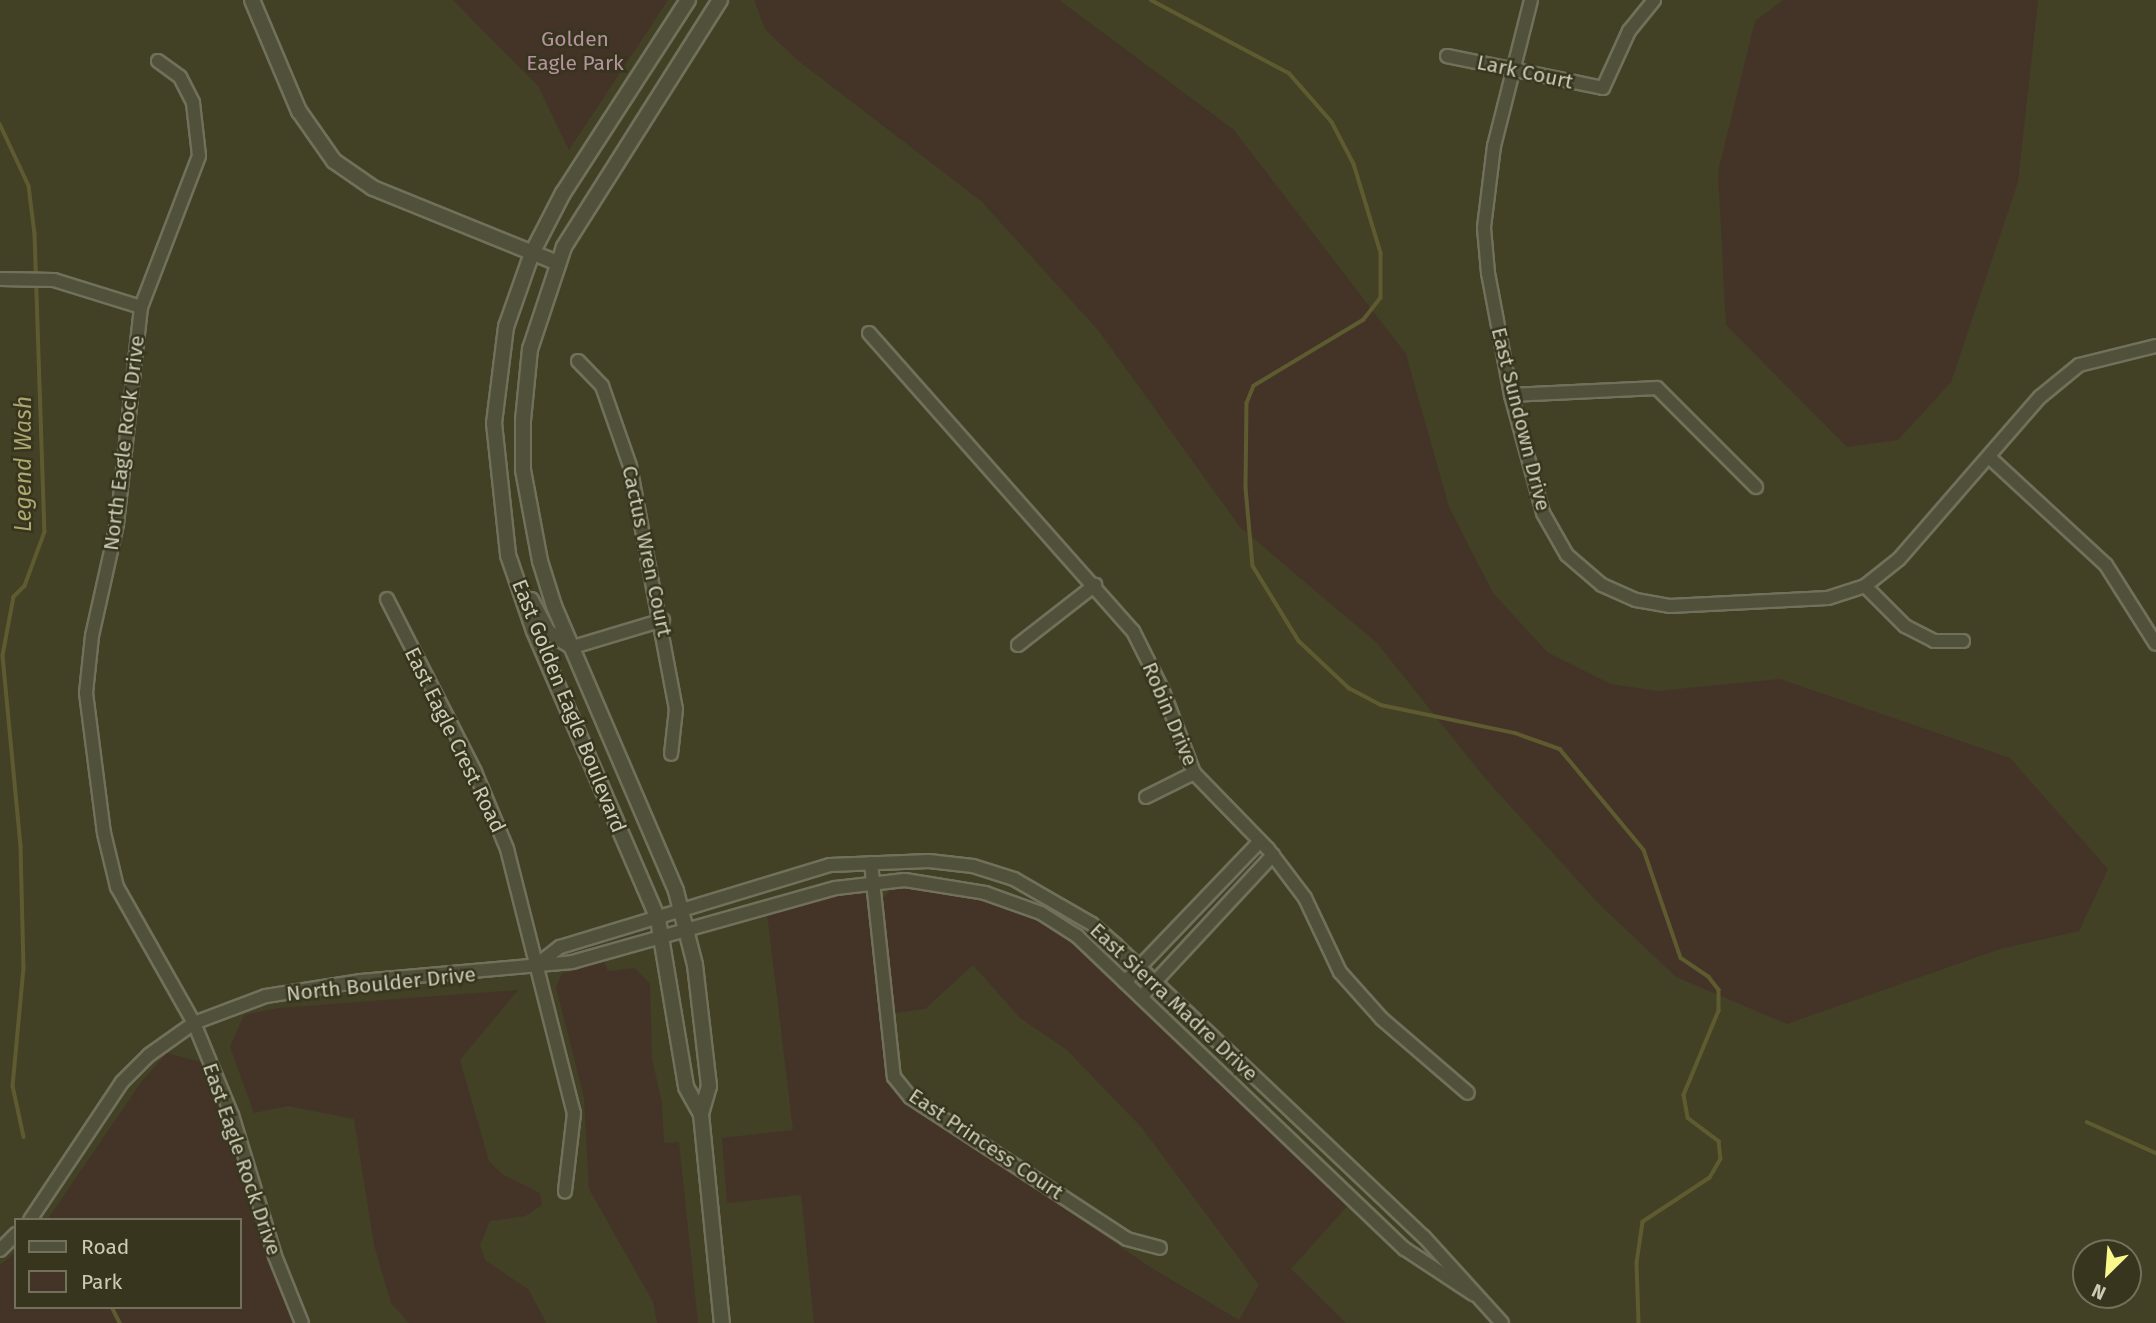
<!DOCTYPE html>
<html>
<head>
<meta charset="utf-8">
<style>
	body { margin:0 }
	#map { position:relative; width:2156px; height:1323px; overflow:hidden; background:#424025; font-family:"Fira Sans",sans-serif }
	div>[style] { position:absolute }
	.green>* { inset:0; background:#433427 }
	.stream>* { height:3.5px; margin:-1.75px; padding:0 1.75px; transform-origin:1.75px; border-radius:1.75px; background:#5e5b30 }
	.roads { filter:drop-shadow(2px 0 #71705a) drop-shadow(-2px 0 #71705a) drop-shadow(0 2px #71705a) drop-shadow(0 -2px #71705a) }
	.minor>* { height:12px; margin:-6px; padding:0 6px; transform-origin:6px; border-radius:6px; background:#51503a }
	.tertiary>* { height:14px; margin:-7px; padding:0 7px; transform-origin:7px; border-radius:7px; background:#51503a }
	span { translate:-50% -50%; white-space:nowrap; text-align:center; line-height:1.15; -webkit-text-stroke:5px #37351e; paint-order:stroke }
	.park-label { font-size:21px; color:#b692a0 }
	.street-label { font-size:21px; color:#cbcbb6 }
	.water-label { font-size:23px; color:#aba76f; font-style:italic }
	.legend { position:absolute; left:14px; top:1218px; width:228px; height:91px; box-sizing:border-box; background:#37351e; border:2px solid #72715b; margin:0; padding:9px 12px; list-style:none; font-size:21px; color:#cbcbb6 }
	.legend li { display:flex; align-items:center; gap:14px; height:35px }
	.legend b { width:35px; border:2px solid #72715b }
	.north { position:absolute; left:2072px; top:1239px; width:70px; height:70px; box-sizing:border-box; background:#37351e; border:2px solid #72715b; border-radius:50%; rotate:205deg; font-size:19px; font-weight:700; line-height:28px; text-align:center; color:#cbcbb6 }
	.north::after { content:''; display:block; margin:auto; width:24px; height:32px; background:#faf78d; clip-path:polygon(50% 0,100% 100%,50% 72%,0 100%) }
</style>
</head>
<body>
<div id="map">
	<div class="green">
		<i style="clip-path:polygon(453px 0,668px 0,569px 150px,538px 86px)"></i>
		<i style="clip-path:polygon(754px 0,1059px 0,1233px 129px,1406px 354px,1449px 507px,1493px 593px,1547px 652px,1611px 684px,1657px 691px,1780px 679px,2010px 758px,2108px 869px,2079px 931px,2000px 949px,1787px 1024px,1676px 977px,1598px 903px,1484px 777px,1377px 643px,1240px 527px,1098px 330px,981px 201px,796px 59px,765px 29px)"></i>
		<i style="clip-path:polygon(1783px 0,2038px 0,2018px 182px,1951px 382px,1898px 440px,1847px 447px,1726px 325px,1718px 172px,1755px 21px)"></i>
		<i style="clip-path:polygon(893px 886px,970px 895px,1015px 909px,1055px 930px,1091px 959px,1350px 1203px,1291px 1269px,1346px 1323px,814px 1323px,801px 1195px,727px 1203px,722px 1138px,793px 1130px,767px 913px,859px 889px,869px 898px,886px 1069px,912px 1105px,1150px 1267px,1239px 1320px,1259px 1285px,1142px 1128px,1067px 1050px,1020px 1018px,973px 965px,925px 1009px,894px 1013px,883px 899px)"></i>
		<i style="clip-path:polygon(604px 962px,608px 971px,634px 968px,650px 983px,652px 1059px,662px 1103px,664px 1143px,679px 1142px,698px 1323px,657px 1323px,653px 1302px,589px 1189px,584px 1098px,556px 987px,562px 974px)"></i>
		<i style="clip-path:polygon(518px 990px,460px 1060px,489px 1161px,502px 1174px,540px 1193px,542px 1205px,525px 1216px,490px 1221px,480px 1245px,485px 1260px,529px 1290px,546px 1323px,409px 1323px,391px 1303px,374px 1245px,354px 1119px,288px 1106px,254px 1113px,230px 1047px,244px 1015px,279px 1008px)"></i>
		<i style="clip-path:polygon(167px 1053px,201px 1062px,220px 1100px,266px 1255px,293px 1323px,0 1323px,0 1265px,16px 1252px,16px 1307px,240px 1307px,240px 1220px,47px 1220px,142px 1081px)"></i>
	</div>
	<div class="stream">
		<i style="left:1151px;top:0;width:156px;rotate:27.9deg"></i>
		<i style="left:1289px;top:73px;width:65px;rotate:48.7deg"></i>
		<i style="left:1332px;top:122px;width:47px;rotate:62.4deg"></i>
		<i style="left:1354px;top:164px;width:93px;rotate:73.1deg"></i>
		<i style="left:1381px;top:253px;width:45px;rotate:90deg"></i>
		<i style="left:1381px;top:298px;width:28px;rotate:128deg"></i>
		<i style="left:1364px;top:320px;width:128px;rotate:149deg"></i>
		<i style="left:1254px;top:386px;width:18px;rotate:112deg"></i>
		<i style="left:1247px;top:403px;width:85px;rotate:90.7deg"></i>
		<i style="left:1246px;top:488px;width:78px;rotate:84.9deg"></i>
		<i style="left:1253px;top:566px;width:88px;rotate:58.5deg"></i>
		<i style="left:1299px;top:641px;width:69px;rotate:43.2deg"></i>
		<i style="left:1349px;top:688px;width:36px;rotate:28deg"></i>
		<i style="left:1381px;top:705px;width:137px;rotate:11.8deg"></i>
		<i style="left:1515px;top:733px;width:48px;rotate:19.6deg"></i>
		<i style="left:1560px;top:749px;width:131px;rotate:50.3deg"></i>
		<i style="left:1644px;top:850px;width:114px;rotate:71.1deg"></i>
		<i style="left:1681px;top:958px;width:34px;rotate:34deg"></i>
		<i style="left:1709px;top:977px;width:16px;rotate:52deg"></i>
		<i style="left:1719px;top:990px;width:21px;rotate:90deg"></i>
		<i style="left:1719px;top:1011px;width:91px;rotate:112.6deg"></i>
		<i style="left:1684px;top:1095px;width:23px;rotate:80deg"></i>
		<i style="left:1688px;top:1118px;width:39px;rotate:37deg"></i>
		<i style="left:1719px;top:1141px;width:18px;rotate:84deg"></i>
		<i style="left:1721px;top:1159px;width:22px;rotate:120deg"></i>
		<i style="left:1710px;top:1178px;width:80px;rotate:146.7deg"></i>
		<i style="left:1643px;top:1222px;width:41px;rotate:98.3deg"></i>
		<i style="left:1637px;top:1263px;width:60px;rotate:88.1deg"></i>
		<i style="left:0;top:124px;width:68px;rotate:64.9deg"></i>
		<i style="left:29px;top:186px;width:48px;rotate:82.9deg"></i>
		<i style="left:35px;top:234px;width:298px;rotate:88.1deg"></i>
		<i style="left:45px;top:532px;width:58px;rotate:110.3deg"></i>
		<i style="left:25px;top:586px;width:16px;rotate:135deg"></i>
		<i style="left:14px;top:597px;width:60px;rotate:100.6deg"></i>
		<i style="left:3px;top:656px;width:191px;rotate:84.6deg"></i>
		<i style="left:21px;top:846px;width:122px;rotate:88.6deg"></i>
		<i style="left:24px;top:968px;width:119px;rotate:95.3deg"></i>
		<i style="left:13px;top:1086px;width:52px;rotate:77.8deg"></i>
		<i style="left:2087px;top:1122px;width:76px;rotate:24.2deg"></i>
		<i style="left:112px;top:1307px;width:18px;rotate:63deg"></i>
	</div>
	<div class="roads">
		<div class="minor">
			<i style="left:1531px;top:0;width:151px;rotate:104.2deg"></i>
			<i style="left:1494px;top:146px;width:83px;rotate:97deg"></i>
			<i style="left:1484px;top:228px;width:45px;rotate:84.9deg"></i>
			<i style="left:1488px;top:273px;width:124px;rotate:79.3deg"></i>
			<i style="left:1511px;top:395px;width:122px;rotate:74.8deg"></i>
			<i style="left:1543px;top:513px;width:48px;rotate:60.3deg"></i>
			<i style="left:1567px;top:555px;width:46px;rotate:40.6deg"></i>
			<i style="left:1602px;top:585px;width:37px;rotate:24deg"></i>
			<i style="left:1636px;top:600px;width:35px;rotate:10deg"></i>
			<i style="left:1670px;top:606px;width:158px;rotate:-2.9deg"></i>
			<i style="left:1828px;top:598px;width:39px;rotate:-18deg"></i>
			<i style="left:1865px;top:586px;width:43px;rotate:-38.5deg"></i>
			<i style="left:1899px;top:559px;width:215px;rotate:-49deg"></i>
			<i style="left:2040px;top:397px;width:50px;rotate:-39.4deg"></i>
			<i style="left:2079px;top:365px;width:79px;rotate:-13.9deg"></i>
			<i style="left:1447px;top:56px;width:159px;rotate:11.6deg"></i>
			<i style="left:1603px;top:88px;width:63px;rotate:-65.5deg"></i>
			<i style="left:1629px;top:31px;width:40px;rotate:-51deg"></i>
			<i style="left:158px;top:61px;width:27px;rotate:36deg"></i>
			<i style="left:180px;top:77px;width:29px;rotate:63deg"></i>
			<i style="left:193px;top:103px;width:53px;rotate:83.5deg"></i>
			<i style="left:199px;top:156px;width:162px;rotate:111deg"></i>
			<i style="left:141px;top:307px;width:218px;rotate:96.3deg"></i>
			<i style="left:117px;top:524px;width:115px;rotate:102.6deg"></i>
			<i style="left:92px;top:636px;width:57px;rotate:96deg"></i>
			<i style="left:86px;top:693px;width:141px;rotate:82.7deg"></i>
			<i style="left:104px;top:833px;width:56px;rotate:76.5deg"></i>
			<i style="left:117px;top:887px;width:156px;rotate:60.5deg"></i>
			<i style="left:194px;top:1023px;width:100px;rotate:67.6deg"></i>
			<i style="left:232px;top:1115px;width:147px;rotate:73deg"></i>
			<i style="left:275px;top:1256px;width:72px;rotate:68.1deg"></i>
			<i style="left:0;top:279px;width:54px;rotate:1.1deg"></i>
			<i style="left:54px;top:280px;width:91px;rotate:17.2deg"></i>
			<i style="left:869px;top:333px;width:398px;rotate:48.5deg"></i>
			<i style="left:1133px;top:631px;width:67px;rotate:63.4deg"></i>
			<i style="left:1163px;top:691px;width:88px;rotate:69.3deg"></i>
			<i style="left:1194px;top:773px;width:106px;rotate:45.8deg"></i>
			<i style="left:1268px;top:849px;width:61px;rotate:52.9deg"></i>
			<i style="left:1305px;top:898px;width:82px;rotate:64.7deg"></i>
			<i style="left:1340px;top:972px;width:63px;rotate:48.2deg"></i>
			<i style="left:1382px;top:1019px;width:113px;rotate:40.7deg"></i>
			<i style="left:578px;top:361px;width:35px;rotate:46deg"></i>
			<i style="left:602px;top:386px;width:85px;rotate:70.7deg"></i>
			<i style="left:630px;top:466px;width:247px;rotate:79.3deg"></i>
			<i style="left:676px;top:709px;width:45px;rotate:96.3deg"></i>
			<i style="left:1511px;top:395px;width:146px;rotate:-2.7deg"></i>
			<i style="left:1657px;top:388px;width:140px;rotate:45deg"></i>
			<i style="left:1989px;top:457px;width:159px;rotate:42.7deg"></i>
			<i style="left:2106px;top:565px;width:93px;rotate:57.7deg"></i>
			<i style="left:1865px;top:586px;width:57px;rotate:45deg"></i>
			<i style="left:1905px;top:626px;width:33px;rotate:27deg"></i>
			<i style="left:1934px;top:641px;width:29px"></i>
			<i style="left:387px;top:599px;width:194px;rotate:63deg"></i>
			<i style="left:475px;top:772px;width:83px;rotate:67.4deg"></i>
			<i style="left:507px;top:849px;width:272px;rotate:75.8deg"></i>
			<i style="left:574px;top:1113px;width:79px;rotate:96.6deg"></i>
			<i style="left:1018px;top:645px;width:98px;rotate:-37.9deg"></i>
			<i style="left:573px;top:647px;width:94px;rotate:-16.7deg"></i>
			<i style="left:1146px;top:797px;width:54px;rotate:-26.6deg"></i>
			<i style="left:871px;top:863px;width:215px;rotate:83.9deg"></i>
			<i style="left:894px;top:1077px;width:26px;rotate:51deg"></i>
			<i style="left:910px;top:1097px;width:259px;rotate:33.2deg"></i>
			<i style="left:1127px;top:1239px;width:34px;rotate:15deg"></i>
			<i style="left:538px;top:964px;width:28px;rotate:-38deg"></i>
			<i style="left:560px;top:947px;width:282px;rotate:-16.9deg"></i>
			<i style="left:830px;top:865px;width:99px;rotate:-2.3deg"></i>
			<i style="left:929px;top:861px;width:44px;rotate:6.5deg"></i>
			<i style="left:973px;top:866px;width:43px;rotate:17.6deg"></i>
			<i style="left:1014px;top:879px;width:90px;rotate:30deg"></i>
			<i style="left:1092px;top:924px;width:32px;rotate:41deg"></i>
			<i style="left:1116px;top:945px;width:424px;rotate:43.5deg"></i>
			<i style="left:1424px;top:1237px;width:116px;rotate:47.8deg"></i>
			<i style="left:1125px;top:982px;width:195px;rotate:-46.2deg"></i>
			<i style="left:1141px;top:997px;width:194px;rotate:-47.1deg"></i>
			<i style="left:30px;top:1220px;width:166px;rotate:-56.3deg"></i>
			<i style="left:122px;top:1082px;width:38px;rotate:-45deg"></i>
			<i style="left:149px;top:1055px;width:55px;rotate:-35.4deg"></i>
			<i style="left:194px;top:1023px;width:77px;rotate:-20.6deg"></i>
			<i style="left:266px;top:996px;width:96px;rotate:-9deg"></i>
			<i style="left:361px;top:981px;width:212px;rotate:-5.1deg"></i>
			<i style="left:572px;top:962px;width:274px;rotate:-15.7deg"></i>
			<i style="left:836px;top:888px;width:69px;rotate:-6.6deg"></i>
			<i style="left:905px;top:880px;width:81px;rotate:9.2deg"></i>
			<i style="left:985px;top:893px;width:59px;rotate:19.7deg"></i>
			<i style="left:1041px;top:913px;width:43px;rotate:32.6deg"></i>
			<i style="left:1077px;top:936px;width:453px;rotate:43.7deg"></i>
			<i style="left:1405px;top:1249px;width:82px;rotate:33.5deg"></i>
			<i style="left:0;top:1250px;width:23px;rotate:-45deg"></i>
		</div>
		<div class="tertiary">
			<i style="left:252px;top:0;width:121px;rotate:67.1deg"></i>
			<i style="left:299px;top:111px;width:61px;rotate:55deg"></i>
			<i style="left:334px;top:161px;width:47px;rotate:34.7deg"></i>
			<i style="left:373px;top:188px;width:200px;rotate:22.1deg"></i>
			<i style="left:688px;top:0;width:230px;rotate:122.9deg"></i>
			<i style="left:563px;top:193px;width:68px;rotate:117.3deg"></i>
			<i style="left:532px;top:253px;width:78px;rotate:109.4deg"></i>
			<i style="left:506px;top:327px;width:97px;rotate:97.1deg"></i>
			<i style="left:494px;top:423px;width:133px;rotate:83.9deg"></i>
			<i style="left:508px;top:555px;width:80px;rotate:71.1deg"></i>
			<i style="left:534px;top:631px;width:314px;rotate:66.7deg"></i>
			<i style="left:658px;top:919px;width:170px;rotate:80.5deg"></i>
			<i style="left:686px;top:1087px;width:31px;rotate:61deg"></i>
			<i style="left:720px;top:0;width:292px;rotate:122.3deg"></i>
			<i style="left:564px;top:247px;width:108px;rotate:108.4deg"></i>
			<i style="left:530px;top:349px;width:72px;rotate:95.6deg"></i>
			<i style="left:523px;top:421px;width:49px;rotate:90deg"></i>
			<i style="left:523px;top:470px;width:93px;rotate:79.4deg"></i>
			<i style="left:540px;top:561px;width:47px;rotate:72.7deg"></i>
			<i style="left:554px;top:606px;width:310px;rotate:66.8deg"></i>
			<i style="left:676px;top:891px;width:76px;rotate:75.6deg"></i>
			<i style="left:695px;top:965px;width:122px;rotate:83.4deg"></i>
			<i style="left:709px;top:1086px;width:29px;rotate:106deg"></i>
			<i style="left:701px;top:1114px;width:210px;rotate:84.3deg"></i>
			<i style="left:531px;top:600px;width:36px;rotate:62deg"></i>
			<i style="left:548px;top:632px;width:29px;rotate:31deg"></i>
		</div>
	</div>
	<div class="park-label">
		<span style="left:575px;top:51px">Golden<br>Eagle Park</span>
	</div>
	<div class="street-label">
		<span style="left:1525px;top:72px;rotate:12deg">Lark Court</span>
		<span style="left:1521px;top:419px;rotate:76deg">East Sundown Drive</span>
		<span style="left:124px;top:443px;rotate:-83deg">North Eagle Rock Drive</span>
		<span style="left:647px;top:551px;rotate:78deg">Cactus Wren Court</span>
		<span style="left:569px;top:706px;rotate:68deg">East Golden Eagle Boulevard</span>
		<span style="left:1170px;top:714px;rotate:67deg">Robin Drive</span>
		<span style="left:455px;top:740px;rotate:64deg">East Eagle Crest Road</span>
		<span style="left:381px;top:984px;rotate:-6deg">North Boulder Drive</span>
		<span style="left:1174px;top:1002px;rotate:43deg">East Sierra Madre Drive</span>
		<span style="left:986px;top:1144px;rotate:34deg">East Princess Court</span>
		<span style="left:242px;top:1159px;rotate:71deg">East Eagle Rock Drive</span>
	</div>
	<div class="water-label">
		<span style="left:23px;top:464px;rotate:-90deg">Legend Wash</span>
	</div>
	<ul class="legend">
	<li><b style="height:9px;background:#51503a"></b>Road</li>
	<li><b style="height:19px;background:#433427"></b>Park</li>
	</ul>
	<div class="north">N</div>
</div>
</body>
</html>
